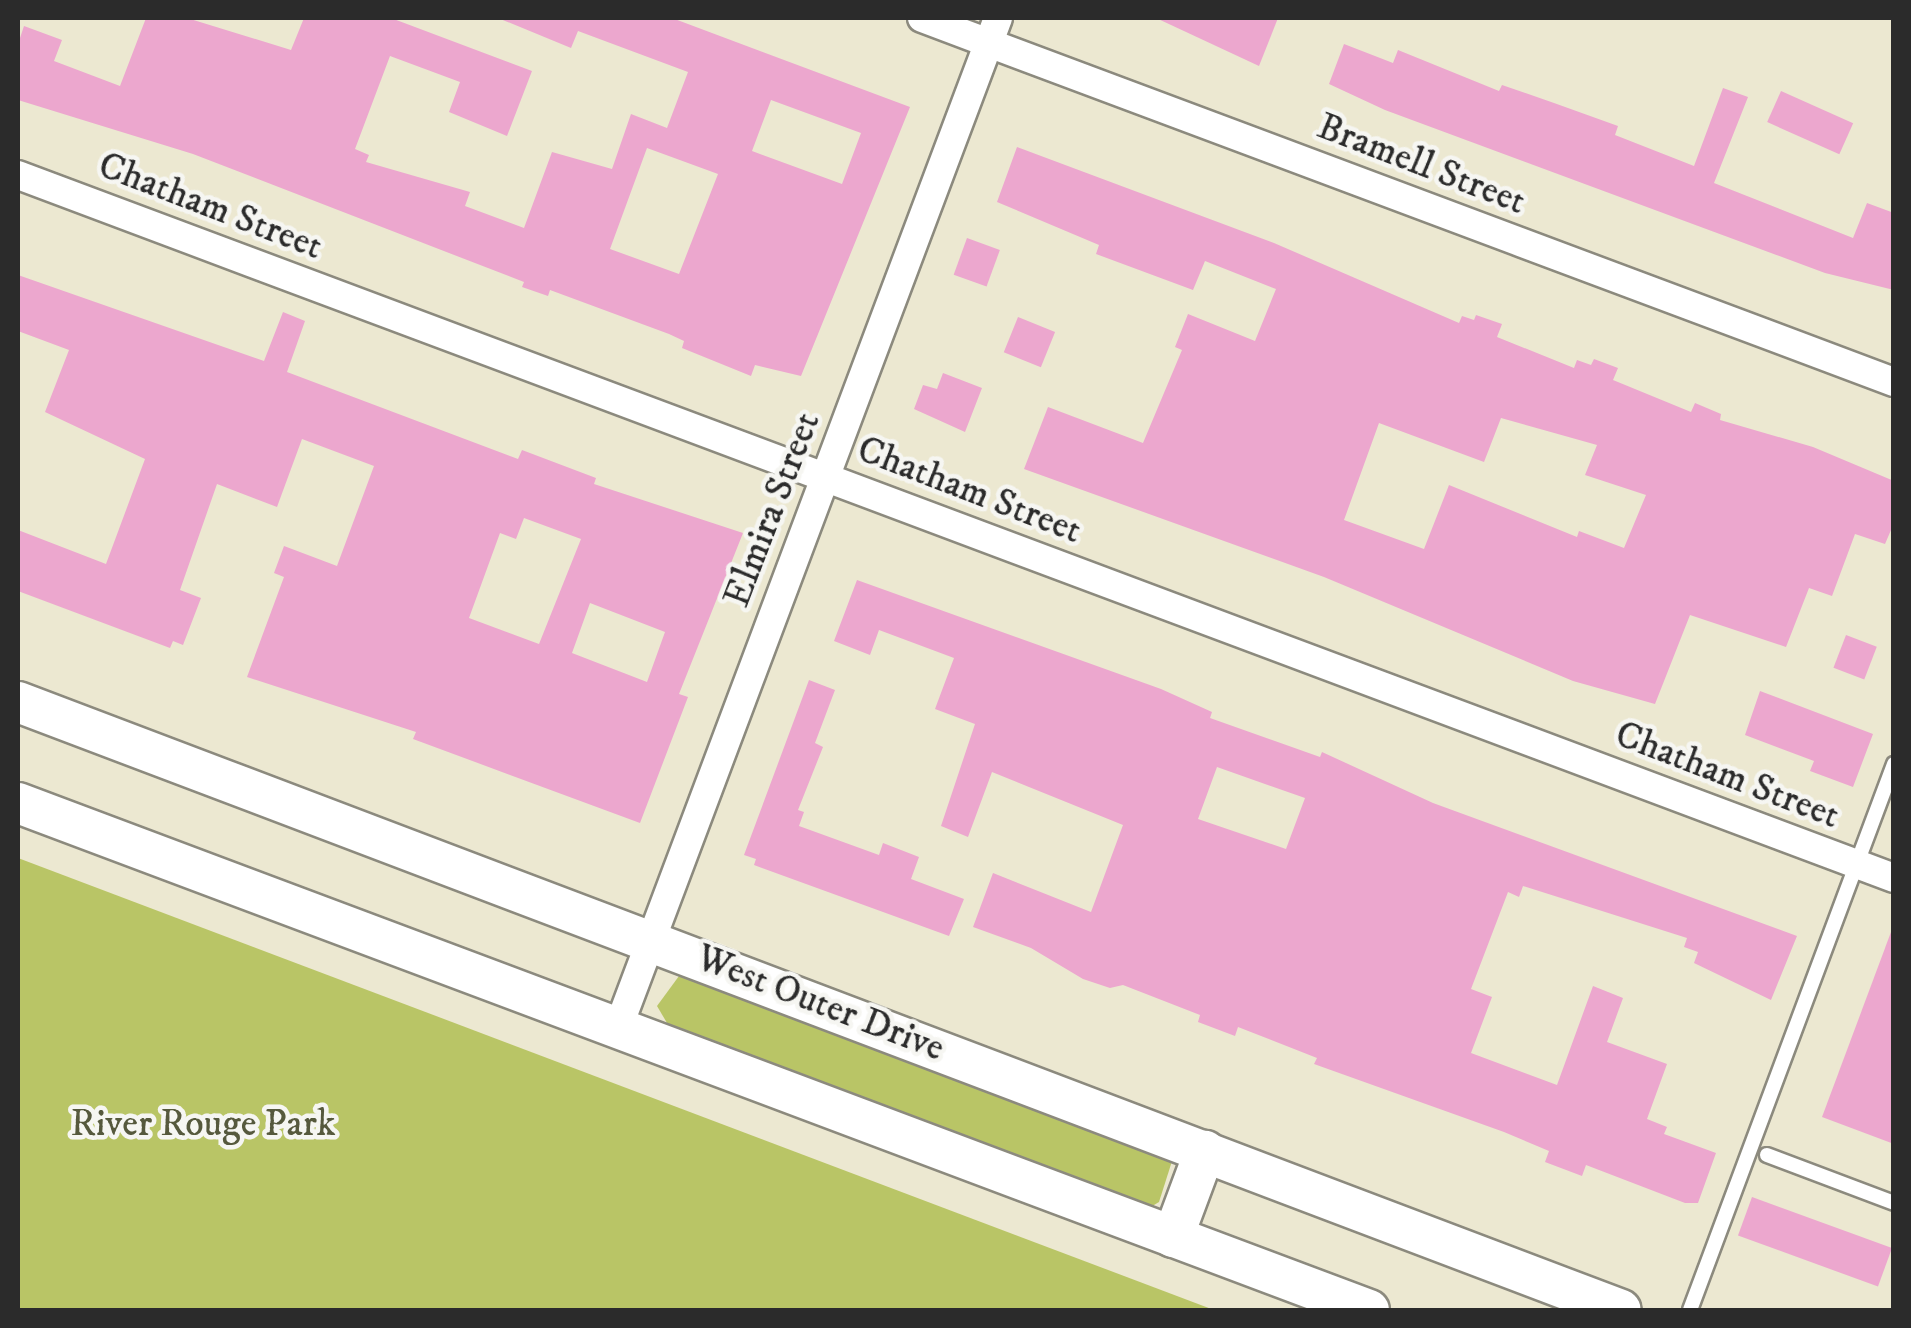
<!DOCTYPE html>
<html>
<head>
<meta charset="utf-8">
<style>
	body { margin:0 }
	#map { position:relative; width:1911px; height:1328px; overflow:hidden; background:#ece8d1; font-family:"IM FELL DW Pica",serif }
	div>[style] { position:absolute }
	.green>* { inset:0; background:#b9c566 }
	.building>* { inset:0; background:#eca7ce; transform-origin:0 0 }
	.roads { filter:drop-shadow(2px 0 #8c8a7e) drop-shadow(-2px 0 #8c8a7e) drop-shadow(0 2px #8c8a7e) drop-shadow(0 -2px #8c8a7e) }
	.lane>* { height:14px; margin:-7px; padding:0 7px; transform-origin:7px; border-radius:7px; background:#fff }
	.street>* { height:28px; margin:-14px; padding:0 14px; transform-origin:14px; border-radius:14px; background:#fff }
	.secondary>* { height:40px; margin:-20px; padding:0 20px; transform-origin:20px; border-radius:20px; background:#fff }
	span { translate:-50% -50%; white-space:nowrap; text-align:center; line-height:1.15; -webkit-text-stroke:9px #f6f6f2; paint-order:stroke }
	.street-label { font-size:38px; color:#2b2b2b }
	.park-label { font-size:38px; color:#56593d }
	.frame { position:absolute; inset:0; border:20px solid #2b2b2b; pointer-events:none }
</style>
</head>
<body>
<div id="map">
	<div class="green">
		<i style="clip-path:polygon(18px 858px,1214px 1310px,18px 1310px)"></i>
		<i style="clip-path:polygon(679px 976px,1173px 1158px,1159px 1202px,1149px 1208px,670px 1028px,657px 1006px)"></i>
	</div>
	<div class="building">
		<i style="clip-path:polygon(evenodd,146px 18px,187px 18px,291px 50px,304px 18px,391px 18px,532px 71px,507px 136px,449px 112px,460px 82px,390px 56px,355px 149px,369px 155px,366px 162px,470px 192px,465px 206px,524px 228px,552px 152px,612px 169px,631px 114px,667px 128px,688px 72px,578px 31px,571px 48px,498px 18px,672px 18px,910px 107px,801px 376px,755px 365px,751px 376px,682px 348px,684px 341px,669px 334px,550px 290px,548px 296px,522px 287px,524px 282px,193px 154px,18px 100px,18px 44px,24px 26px,62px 40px,54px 61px,120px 86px,146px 18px,771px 100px,861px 133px,842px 184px,752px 151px,771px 100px,146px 18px,647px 148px,718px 174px,679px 274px,610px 249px,647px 148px)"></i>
		<i style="clip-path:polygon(1156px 18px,1278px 18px,1259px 66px)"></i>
		<i style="clip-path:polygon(1344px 44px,1393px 63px,1398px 50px,1499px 91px,1502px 85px,1554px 103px,1618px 126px,1615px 135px,1694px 166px,1723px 88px,1748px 97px,1714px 183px,1853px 238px,1867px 203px,1894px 213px,1894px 290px,1825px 273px,1385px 110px,1329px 84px)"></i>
		<i style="left:1781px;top:91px;width:79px;height:34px;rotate:24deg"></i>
		<i style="clip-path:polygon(evenodd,1017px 147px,1274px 243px,1459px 323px,1462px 316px,1474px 320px,1476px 315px,1502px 324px,1497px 337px,1574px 368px,1577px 360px,1591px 365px,1594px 359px,1618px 368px,1613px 380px,1691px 412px,1695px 403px,1721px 414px,1720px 420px,1813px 447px,1894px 481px,1894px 523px,1885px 544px,1855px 534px,1832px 596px,1809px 588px,1786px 647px,1690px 615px,1655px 704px,1573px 681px,1324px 577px,1024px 469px,1048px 407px,1143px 443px,1182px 350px,1175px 347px,1188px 314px,1255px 341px,1276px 289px,1205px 261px,1193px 290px,1096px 254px,1099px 245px,997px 202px,1017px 147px,1501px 418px,1597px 445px,1585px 475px,1646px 495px,1624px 548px,1579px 531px,1577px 537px,1449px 485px,1424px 549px,1344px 520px,1379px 423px,1484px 462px,1501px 418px)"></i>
		<i style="left:967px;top:238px;width:35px;height:39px;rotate:20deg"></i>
		<i style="clip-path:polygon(evenodd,18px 275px,264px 361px,283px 312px,305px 321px,287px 372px,518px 459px,522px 450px,596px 478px,594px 484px,743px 533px,679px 694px,688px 697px,640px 823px,413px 739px,416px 732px,247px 677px,284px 577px,274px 573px,284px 546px,337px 566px,374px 466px,302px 439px,277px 507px,217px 484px,180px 590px,201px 598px,183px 645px,173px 641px,170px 648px,18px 591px,18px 530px,106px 564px,145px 459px,45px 412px,69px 350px,18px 331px,18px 275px,524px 518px,581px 539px,539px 644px,469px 618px,500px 533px,516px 539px,524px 518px,18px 275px,590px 603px,665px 632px,647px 682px,572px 653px,590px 603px)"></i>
		<i style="left:1018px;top:317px;width:40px;height:38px;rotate:22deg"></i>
		<i style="clip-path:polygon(943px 373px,982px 388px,965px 432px,914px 409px,923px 385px,937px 389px)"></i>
		<i style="clip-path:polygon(evenodd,857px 580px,1161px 689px,1212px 712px,1210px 718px,1320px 757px,1322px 752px,1433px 803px,1797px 936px,1771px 1000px,1694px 963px,1698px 952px,1684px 947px,1687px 938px,1523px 886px,1519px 897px,1508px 892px,1471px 989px,1492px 997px,1471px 1053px,1557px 1085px,1593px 986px,1623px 998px,1607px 1042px,1667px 1064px,1647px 1119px,1667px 1127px,1664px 1134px,1716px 1153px,1698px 1203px,1685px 1203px,1586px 1165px,1582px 1176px,1545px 1162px,1549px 1151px,1504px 1132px,1314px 1064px,1317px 1058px,1238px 1027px,1235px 1036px,1198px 1022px,1200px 1015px,1123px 985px,1110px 988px,1083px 979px,1031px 948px,973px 927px,993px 873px,1091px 912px,1123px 825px,992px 772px,968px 837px,941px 826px,975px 724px,935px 709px,954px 658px,879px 630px,870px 655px,834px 641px,857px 580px,1217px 767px,1305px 798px,1286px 849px,1198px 819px,1217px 767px)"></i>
		<i style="left:1846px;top:635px;width:33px;height:35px;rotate:21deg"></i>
		<i style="clip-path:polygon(809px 680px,835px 690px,815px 743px,823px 747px,798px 810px,804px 812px,799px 826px,879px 855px,883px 843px,919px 857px,911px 879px,964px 899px,949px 936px,754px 865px,756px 859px,744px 855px)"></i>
		<i style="clip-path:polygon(1760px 691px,1873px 734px,1853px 787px,1810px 771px,1814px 761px,1745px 735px)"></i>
		<i style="clip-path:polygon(1891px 932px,1894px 933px,1894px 1144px,1822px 1117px)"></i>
		<i style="left:1752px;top:1197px;width:149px;height:41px;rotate:20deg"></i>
	</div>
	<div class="roads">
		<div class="lane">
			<i style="left:1767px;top:1155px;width:136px;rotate:20.7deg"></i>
			<i style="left:1690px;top:1310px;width:583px;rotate:-69.51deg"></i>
		</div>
		<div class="street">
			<i style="left:922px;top:18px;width:1038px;rotate:20.53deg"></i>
			<i style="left:18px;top:175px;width:2003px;rotate:20.54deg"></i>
			<i style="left:618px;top:1028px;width:1079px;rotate:-69.38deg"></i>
		</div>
		<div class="secondary">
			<i style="left:18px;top:702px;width:1714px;rotate:20.77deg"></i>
			<i style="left:18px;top:803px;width:1443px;rotate:20.57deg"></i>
			<i style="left:1173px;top:1237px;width:92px;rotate:-69.6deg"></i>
		</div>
	</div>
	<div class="street-label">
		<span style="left:1421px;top:165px;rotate:21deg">Bramell Street</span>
		<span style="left:210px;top:207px;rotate:21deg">Chatham Street</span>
		<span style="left:969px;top:491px;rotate:21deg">Chatham Street</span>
		<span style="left:773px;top:510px;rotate:-69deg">Elmira Street</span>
		<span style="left:1727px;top:776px;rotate:21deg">Chatham Street</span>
		<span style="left:820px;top:1004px;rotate:21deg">West Outer Drive</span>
	</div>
	<div class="park-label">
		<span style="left:203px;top:1125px">River Rouge Park</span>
	</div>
	<div class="frame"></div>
</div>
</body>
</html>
